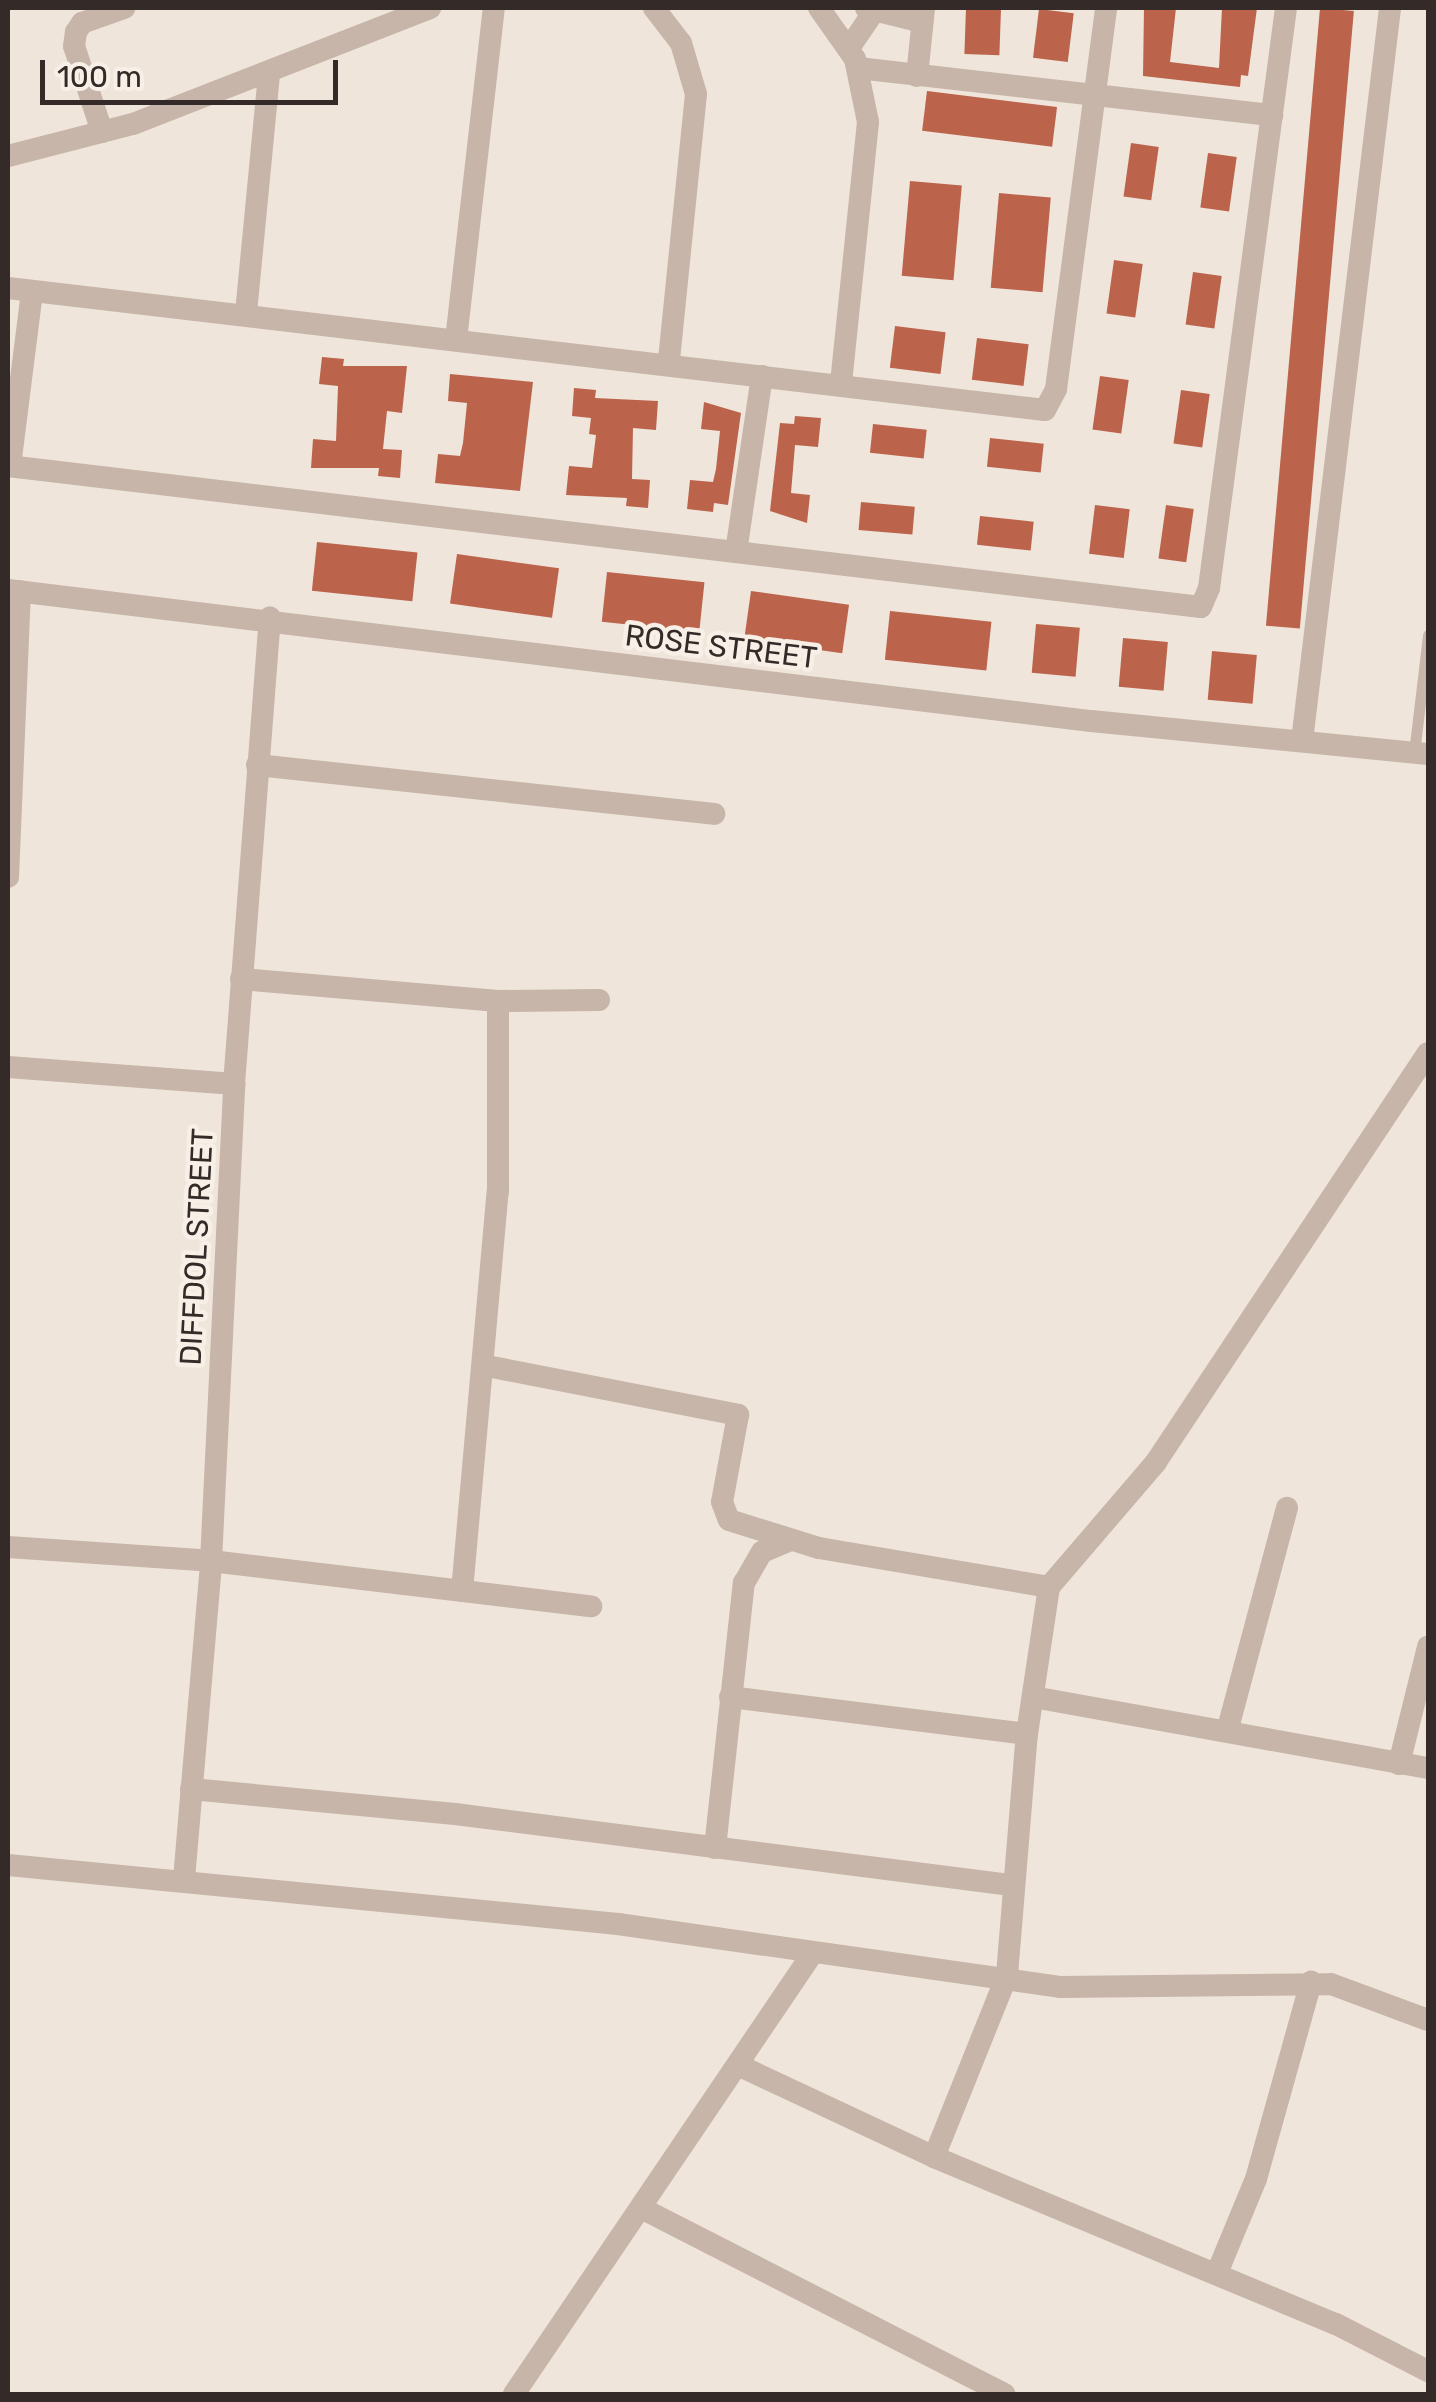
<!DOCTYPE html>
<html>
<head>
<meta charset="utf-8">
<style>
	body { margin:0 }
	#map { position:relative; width:1436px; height:2402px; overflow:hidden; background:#efe5db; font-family:Rubik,sans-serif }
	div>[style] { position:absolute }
	.building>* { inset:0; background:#bc634c; transform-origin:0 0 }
	.lane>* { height:11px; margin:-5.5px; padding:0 5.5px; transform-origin:5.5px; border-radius:5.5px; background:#c6b5a8 }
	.street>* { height:22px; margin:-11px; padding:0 11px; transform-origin:11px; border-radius:11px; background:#c6b5a8 }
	span { translate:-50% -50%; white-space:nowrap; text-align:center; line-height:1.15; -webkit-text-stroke:9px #f8efe7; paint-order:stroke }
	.street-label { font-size:30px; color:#342b28 }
	.frame { position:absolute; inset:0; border:10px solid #342b28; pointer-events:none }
	.scale { position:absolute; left:40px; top:60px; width:298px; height:45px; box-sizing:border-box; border:5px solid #342b28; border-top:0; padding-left:12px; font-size:30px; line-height:35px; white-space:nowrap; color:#342b28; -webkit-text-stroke:8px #f8efe7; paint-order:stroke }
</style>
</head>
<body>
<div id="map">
	<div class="building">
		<i style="left:966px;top:8px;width:35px;height:46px;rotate:2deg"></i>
		<i style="clip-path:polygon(1144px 8px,1176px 8px,1170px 62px,1219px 68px,1222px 8px,1257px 8px,1248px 76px,1241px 75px,1240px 87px,1143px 76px)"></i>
		<i style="left:1320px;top:8px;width:34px;height:620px;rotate:5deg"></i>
		<i style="left:1039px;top:9px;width:35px;height:49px;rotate:7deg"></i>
		<i style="left:927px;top:91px;width:131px;height:40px;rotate:7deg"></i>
		<i style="left:1131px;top:143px;width:28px;height:54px;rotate:8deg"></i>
		<i style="left:1208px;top:153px;width:29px;height:55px;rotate:8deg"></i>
		<i style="left:910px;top:181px;width:52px;height:95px;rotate:5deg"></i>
		<i style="left:999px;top:193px;width:52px;height:95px;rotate:5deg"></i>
		<i style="left:1114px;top:260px;width:29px;height:54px;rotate:8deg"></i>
		<i style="left:1193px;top:272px;width:29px;height:53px;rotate:8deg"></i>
		<i style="left:895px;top:326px;width:51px;height:42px;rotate:7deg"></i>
		<i style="left:977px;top:338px;width:52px;height:42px;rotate:7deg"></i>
		<i style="clip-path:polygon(322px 357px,344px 359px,343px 366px,407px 366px,402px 413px,387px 411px,383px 449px,402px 450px,400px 478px,378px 476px,379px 468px,311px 468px,313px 439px,336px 441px,338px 386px,319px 384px)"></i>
		<i style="clip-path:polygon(450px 374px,533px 382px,520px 491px,435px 483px,438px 454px,460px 456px,463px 443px,467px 403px,448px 401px)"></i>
		<i style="left:1100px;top:376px;width:29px;height:54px;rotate:8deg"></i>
		<i style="clip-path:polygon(574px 388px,596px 390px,595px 398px,658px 401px,656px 430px,633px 428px,632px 479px,650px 480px,648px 508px,626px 506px,627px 498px,566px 495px,569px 466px,592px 468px,596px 435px,589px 434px,591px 418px,572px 416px)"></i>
		<i style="left:1181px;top:390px;width:29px;height:54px;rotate:8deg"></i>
		<i style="clip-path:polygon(704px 402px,741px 413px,728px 505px,714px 503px,713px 512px,687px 509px,690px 480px,713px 482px,716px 469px,720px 431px,701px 429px)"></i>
		<i style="clip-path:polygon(795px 416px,821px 418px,818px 447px,795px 445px,791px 493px,810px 495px,807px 523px,770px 511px,780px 423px,794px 424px)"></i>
		<i style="left:873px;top:424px;width:54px;height:29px;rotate:6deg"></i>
		<i style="left:990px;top:438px;width:54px;height:29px;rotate:6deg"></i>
		<i style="left:861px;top:502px;width:54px;height:28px;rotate:5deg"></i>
		<i style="left:1095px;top:505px;width:35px;height:49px;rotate:7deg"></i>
		<i style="left:1166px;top:505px;width:28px;height:54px;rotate:8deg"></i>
		<i style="left:980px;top:516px;width:54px;height:29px;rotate:6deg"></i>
		<i style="left:317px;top:542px;width:101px;height:49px;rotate:6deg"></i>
		<i style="left:457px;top:554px;width:103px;height:50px;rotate:8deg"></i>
		<i style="left:607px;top:572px;width:98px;height:50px;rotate:6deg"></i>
		<i style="left:751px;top:591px;width:99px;height:49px;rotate:8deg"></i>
		<i style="left:890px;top:611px;width:102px;height:49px;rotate:6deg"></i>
		<i style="left:1036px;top:624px;width:44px;height:49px;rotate:5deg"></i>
		<i style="left:1123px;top:638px;width:45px;height:49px;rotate:5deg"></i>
		<i style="left:1212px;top:651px;width:45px;height:49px;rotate:5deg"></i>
	</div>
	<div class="lane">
		<i style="left:1414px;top:753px;width:119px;rotate:-83.2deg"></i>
	</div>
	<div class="street">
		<i style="left:654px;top:8px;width:44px;rotate:52.4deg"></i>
		<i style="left:681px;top:43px;width:53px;rotate:73.6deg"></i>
		<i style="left:696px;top:94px;width:269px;rotate:95.8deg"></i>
		<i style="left:819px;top:8px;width:62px;rotate:54.8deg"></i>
		<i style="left:855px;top:59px;width:64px;rotate:78.3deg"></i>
		<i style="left:868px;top:122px;width:264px;rotate:95.9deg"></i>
		<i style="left:866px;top:8px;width:58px;rotate:14deg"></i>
		<i style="left:849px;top:48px;width:46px;rotate:-55.6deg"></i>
		<i style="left:858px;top:68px;width:417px;rotate:6.5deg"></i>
		<i style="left:917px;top:76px;width:68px;rotate:-84.1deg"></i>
		<i style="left:102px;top:132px;width:90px;rotate:-108deg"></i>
		<i style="left:74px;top:46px;width:14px;rotate:-82deg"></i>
		<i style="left:76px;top:32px;width:11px;rotate:-56deg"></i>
		<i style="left:82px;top:23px;width:45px;rotate:-19.7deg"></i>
		<i style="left:8px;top:156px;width:129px;rotate:-14.4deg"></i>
		<i style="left:133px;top:124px;width:319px;rotate:-21.3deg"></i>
		<i style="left:8px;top:288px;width:1044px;rotate:6.71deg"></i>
		<i style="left:1045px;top:410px;width:24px;rotate:-62deg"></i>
		<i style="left:1056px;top:389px;width:384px;rotate:-82.5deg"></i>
		<i style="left:246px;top:313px;width:238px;rotate:-84.5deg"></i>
		<i style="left:456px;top:340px;width:334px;rotate:-83.5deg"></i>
		<i style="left:8px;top:466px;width:1201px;rotate:6.74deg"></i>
		<i style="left:1201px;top:607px;width:21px;rotate:-67deg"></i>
		<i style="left:1209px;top:588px;width:585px;rotate:-82.44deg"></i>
		<i style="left:10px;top:466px;width:175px;rotate:-82.8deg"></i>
		<i style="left:736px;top:552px;width:178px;rotate:-81.6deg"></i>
		<i style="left:8px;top:590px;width:1091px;rotate:6.9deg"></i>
		<i style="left:1091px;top:721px;width:339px;rotate:5.6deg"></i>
		<i style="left:1302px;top:741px;width:738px;rotate:-83.15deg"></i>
		<i style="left:257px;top:765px;width:460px;rotate:6.1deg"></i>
		<i style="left:8px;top:877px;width:286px;rotate:-87.6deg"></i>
		<i style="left:241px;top:979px;width:258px;rotate:4.9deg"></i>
		<i style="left:498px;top:1001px;width:101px;rotate:-0.6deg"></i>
		<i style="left:8px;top:1067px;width:227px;rotate:4.3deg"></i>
		<i style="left:487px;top:1366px;width:256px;rotate:11deg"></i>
		<i style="left:738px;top:1415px;width:88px;rotate:100.4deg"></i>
		<i style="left:722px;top:1502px;width:19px;rotate:69deg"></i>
		<i style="left:729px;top:1520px;width:94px;rotate:17.3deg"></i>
		<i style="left:819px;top:1548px;width:233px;rotate:9.6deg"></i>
		<i style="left:8px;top:1547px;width:203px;rotate:3.9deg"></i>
		<i style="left:211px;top:1561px;width:383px;rotate:6.8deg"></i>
		<i style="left:462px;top:1591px;width:402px;rotate:-84.9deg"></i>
		<i style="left:498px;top:1191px;width:190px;rotate:-90deg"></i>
		<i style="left:730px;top:1697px;width:299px;rotate:7.1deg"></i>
		<i style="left:1033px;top:1697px;width:401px;rotate:10.2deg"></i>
		<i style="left:1228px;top:1728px;width:228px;rotate:-75deg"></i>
		<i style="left:1399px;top:1764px;width:121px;rotate:-76.1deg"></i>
		<i style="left:191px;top:1789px;width:265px;rotate:5.4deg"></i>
		<i style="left:455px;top:1814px;width:561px;rotate:7.28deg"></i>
		<i style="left:715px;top:1848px;width:267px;rotate:-83.8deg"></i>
		<i style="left:744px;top:1583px;width:36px;rotate:-60deg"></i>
		<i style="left:762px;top:1552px;width:30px;rotate:-23deg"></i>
		<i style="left:8px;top:1865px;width:613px;rotate:5.52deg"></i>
		<i style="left:618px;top:1924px;width:446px;rotate:8.1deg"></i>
		<i style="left:1060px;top:1987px;width:271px;rotate:-0.6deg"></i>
		<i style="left:1331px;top:1984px;width:103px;rotate:20.4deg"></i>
		<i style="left:184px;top:1879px;width:319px;rotate:-85.1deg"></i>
		<i style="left:211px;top:1561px;width:478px;rotate:-87.2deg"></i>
		<i style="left:234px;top:1084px;width:468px;rotate:-85.6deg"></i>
		<i style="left:740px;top:2066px;width:214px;rotate:25.1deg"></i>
		<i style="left:934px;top:2157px;width:435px;rotate:22.6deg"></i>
		<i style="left:1336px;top:2324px;width:103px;rotate:27.1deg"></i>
		<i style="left:934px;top:2157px;width:196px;rotate:-68.1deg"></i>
		<i style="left:1007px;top:1975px;width:242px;rotate:-85.3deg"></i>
		<i style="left:1027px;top:1734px;width:149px;rotate:-81.5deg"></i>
		<i style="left:1049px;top:1587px;width:165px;rotate:-49.4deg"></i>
		<i style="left:1156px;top:1462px;width:491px;rotate:-56.4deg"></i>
		<i style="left:643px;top:2209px;width:406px;rotate:27.1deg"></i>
		<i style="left:1217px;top:2273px;width:102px;rotate:-67.5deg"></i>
		<i style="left:1256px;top:2179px;width:205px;rotate:-74.4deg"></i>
		<i style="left:514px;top:2394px;width:531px;rotate:-55.89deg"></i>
	</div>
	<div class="street-label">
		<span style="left:721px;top:647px;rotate:7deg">ROSE STREET</span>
		<span style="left:197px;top:1247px;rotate:-87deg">DIFFDOL STREET</span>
	</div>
	<div class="frame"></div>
	<div class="scale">100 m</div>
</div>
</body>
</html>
